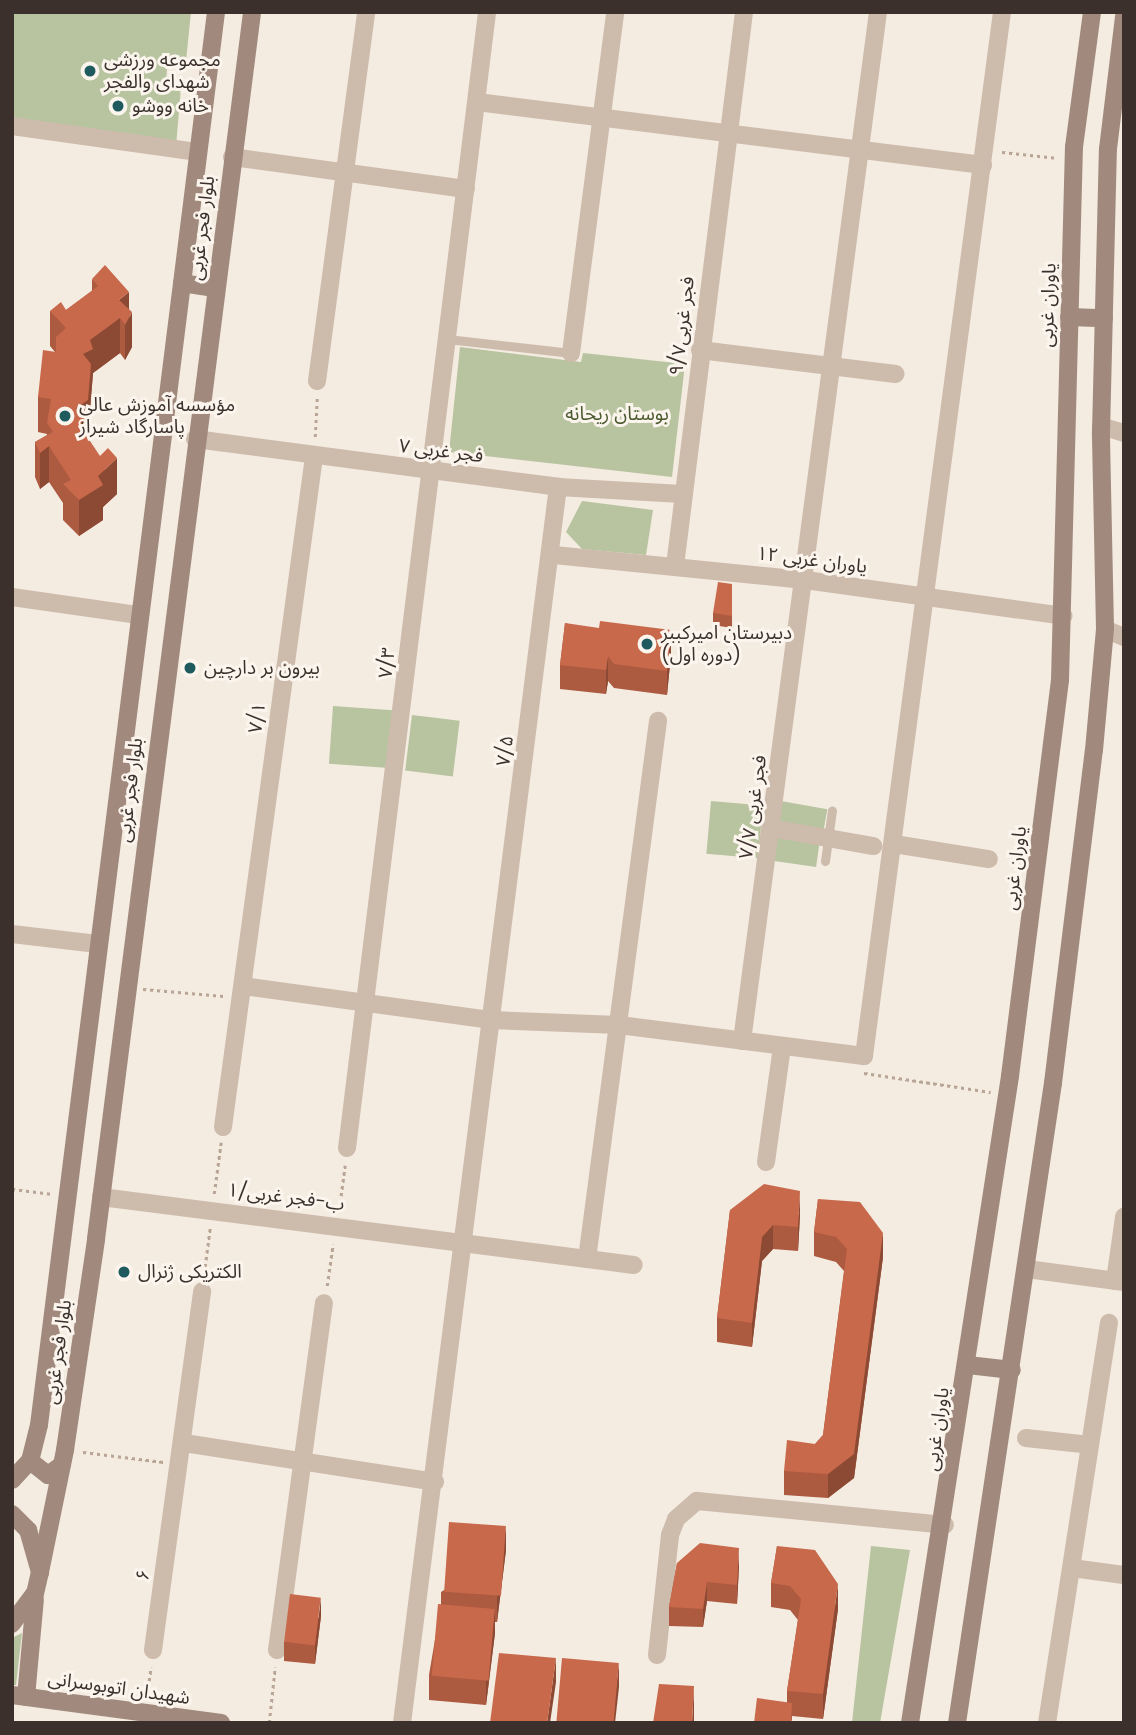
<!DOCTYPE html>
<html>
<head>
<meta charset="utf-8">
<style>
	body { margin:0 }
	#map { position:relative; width:1136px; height:1735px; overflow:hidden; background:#f4ebe1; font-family:Poppins,"Noto Sans Arabic",sans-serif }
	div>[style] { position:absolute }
	.green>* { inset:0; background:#b8c4a0; transform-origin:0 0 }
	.path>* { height:2.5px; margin-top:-1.25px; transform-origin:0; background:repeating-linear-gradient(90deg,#b9a596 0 3.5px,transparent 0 7px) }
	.service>* { height:9px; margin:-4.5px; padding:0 4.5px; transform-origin:4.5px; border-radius:4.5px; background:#cdbbac }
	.minor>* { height:18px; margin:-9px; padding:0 9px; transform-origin:9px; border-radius:9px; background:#cdbbac }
	.secondary>* { height:18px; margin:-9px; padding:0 9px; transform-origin:9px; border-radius:9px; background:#a18a7d }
	.wall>* { inset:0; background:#ac5a40 }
	.shaded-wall>* { inset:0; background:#8c4a34 }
	.building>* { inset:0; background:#c8694b; transform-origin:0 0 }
	.dots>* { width:19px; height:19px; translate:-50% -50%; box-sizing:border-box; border:4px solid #fbf5ee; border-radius:50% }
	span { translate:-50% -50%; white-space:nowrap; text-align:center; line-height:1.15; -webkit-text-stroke:6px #fbf5ee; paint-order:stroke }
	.poi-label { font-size:19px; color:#3b302b }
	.left { translate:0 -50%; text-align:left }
	.street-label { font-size:19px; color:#3b302b }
	.park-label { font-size:19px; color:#4a5a2e }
	.frame { position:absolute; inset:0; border:14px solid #3b302b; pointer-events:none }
</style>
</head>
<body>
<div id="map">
	<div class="green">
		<i style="clip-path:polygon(12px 12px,191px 12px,186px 61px,168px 60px,166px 80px,181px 88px,176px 146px,12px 124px)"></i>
		<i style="clip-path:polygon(460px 347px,581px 362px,583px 353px,685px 364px,672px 477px,449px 452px)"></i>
		<i style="clip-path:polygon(582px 501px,653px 510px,646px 555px,582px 549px,566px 532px)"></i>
		<i style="left:333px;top:706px;width:60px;height:58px;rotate:4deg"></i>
		<i style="left:412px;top:715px;width:48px;height:56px;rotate:7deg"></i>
		<i style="left:711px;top:801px;width:52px;height:53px;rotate:5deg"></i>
		<i style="left:781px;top:801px;width:47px;height:23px;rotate:10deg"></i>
		<i style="left:776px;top:836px;width:44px;height:25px;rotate:8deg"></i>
		<i style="clip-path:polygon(871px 1546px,910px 1550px,880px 1723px,852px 1723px)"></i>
		<i style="clip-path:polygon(22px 1633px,16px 1685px,12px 1685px,12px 1638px)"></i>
	</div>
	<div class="path">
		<i style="left:1002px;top:152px;width:56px;rotate:6.1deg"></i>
		<i style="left:315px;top:437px;width:39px;rotate:-87deg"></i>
		<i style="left:143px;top:989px;width:81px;rotate:4.9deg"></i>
		<i style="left:864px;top:1073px;width:128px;rotate:8.5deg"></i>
		<i style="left:12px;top:1189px;width:39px;rotate:7deg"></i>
		<i style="left:214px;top:1194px;width:52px;rotate:-82.3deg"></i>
		<i style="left:339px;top:1210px;width:45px;rotate:-82.4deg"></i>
		<i style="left:204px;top:1274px;width:46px;rotate:-82.6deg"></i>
		<i style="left:327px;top:1286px;width:42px;rotate:-81.9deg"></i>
		<i style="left:83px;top:1452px;width:81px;rotate:7.1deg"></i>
		<i style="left:147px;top:1695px;width:28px;rotate:-82deg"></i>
		<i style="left:269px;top:1723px;width:56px;rotate:-83.9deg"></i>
	</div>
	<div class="service">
		<i style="left:447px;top:339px;width:125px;rotate:6.4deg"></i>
		<i style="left:825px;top:861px;width:51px;rotate:-82.2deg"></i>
	</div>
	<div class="minor">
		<i style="left:477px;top:102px;width:510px;rotate:7.1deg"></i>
		<i style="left:12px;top:126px;width:188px;rotate:8deg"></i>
		<i style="left:232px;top:157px;width:236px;rotate:7.8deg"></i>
		<i style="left:700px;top:350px;width:197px;rotate:7deg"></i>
		<i style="left:571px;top:353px;width:344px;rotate:-82.6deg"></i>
		<i style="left:317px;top:381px;width:372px;rotate:-82.4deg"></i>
		<i style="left:1101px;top:426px;width:24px;rotate:17deg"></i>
		<i style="left:195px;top:439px;width:366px;rotate:7.5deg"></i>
		<i style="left:558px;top:487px;width:124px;rotate:3.2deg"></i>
		<i style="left:554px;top:555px;width:252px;rotate:5.7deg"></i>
		<i style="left:805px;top:580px;width:261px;rotate:7.9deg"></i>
		<i style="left:675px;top:566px;width:558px;rotate:-82.9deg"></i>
		<i style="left:12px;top:597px;width:128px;rotate:8.1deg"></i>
		<i style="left:1105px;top:629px;width:21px;rotate:23deg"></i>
		<i style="left:771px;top:828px;width:104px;rotate:10deg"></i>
		<i style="left:894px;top:844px;width:96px;rotate:9deg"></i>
		<i style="left:12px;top:934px;width:86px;rotate:6.7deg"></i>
		<i style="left:243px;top:986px;width:251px;rotate:7.8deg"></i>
		<i style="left:492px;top:1020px;width:127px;rotate:2.3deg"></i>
		<i style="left:619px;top:1025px;width:247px;rotate:7.2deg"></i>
		<i style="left:864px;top:1056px;width:1053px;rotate:-82.47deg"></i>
		<i style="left:742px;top:1041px;width:1038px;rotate:-82.47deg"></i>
		<i style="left:223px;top:1127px;width:676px;rotate:-82.27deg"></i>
		<i style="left:347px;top:1148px;width:1145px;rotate:-82.97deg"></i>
		<i style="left:766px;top:1162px;width:117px;rotate:-82.1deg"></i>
		<i style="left:101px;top:1197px;width:537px;rotate:7.27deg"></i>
		<i style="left:587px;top:1259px;width:543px;rotate:-82.48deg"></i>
		<i style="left:1027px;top:1269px;width:98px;rotate:7.6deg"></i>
		<i style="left:1115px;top:1281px;width:65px;rotate:-82deg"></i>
		<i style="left:1026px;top:1438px;width:64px;rotate:6.2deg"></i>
		<i style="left:184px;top:1443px;width:254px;rotate:8.8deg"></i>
		<i style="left:1072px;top:1568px;width:52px;rotate:7.7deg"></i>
		<i style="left:153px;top:1650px;width:362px;rotate:-82.2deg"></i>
		<i style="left:277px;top:1650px;width:350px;rotate:-82.3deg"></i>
		<i style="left:657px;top:1655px;width:121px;rotate:-83.8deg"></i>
		<i style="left:670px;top:1535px;width:17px;rotate:-69deg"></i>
		<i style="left:676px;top:1519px;width:28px;rotate:-41deg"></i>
		<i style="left:697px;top:1501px;width:249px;rotate:5.5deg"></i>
		<i style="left:402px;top:1723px;width:1246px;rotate:-82.81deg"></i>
		<i style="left:1047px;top:1723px;width:405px;rotate:-81.2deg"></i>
	</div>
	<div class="secondary">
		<i style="left:182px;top:283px;width:33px;rotate:9deg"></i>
		<i style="left:1069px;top:317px;width:35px;rotate:2deg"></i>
		<i style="left:968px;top:1365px;width:44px;rotate:6.5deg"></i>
		<i style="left:30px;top:1461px;width:23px;rotate:38deg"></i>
		<i style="left:48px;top:1475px;width:17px;rotate:-36deg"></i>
		<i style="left:12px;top:1480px;width:26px;rotate:-47deg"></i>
		<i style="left:30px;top:1461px;width:37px;rotate:-76deg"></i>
		<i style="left:39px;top:1425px;width:1424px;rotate:-82.86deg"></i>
		<i style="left:12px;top:1514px;width:23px;rotate:45deg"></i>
		<i style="left:28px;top:1530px;width:44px;rotate:74.1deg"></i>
		<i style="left:40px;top:1572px;width:22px;rotate:103deg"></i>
		<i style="left:35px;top:1593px;width:39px;rotate:127deg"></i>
		<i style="left:40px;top:1572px;width:125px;rotate:-78.4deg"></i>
		<i style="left:65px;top:1450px;width:213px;rotate:-81.6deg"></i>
		<i style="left:96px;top:1239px;width:1237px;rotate:-82.75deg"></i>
		<i style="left:12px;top:1695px;width:211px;rotate:7.6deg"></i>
		<i style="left:26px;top:1697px;width:98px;rotate:-84.8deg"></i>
		<i style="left:910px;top:1723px;width:655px;rotate:-81.21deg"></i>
		<i style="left:1010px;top:1076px;width:399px;rotate:-82.8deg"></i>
		<i style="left:1060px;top:680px;width:533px;rotate:-88.5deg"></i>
		<i style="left:1074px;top:147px;width:136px;rotate:-82.4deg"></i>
		<i style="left:957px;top:1723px;width:647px;rotate:-81.47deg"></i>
		<i style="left:1053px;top:1083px;width:336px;rotate:-83deg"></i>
		<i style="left:1094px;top:750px;width:121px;rotate:-84.8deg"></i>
		<i style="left:1105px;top:629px;width:197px;rotate:-91.2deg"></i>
		<i style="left:1101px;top:432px;width:283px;rotate:-88.6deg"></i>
		<i style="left:1108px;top:149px;width:134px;rotate:-83.1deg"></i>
	</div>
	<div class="wall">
		<i style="clip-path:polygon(92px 279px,129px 308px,132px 347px,125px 360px,120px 353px,93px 373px,88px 435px,87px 436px,117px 494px,103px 507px,103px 520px,79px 536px,63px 520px,63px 503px,49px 482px,40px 489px,35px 477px,35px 442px,47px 435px,47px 434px,38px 432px,38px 397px,55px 352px,50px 346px,50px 311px,66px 310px,92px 291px)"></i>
		<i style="clip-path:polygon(732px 584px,732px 628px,713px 625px,713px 613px)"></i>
		<i style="clip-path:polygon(565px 623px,671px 654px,667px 695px,614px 688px,608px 681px,606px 694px,560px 689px,560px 665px)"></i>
		<i style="clip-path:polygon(818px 1199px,883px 1257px,854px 1478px,828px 1498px,784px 1495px,784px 1471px,815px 1444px,823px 1435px,844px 1271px,836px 1262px,814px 1256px,814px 1232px)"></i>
		<i style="clip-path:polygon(730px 1210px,800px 1215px,798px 1251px,773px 1249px,762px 1261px,752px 1347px,717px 1342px,717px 1318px)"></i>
		<i style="clip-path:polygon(777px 1546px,838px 1609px,823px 1719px,792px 1716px,792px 1723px,787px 1703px,787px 1691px,798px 1620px,790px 1610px,771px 1607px,771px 1583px)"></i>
		<i style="clip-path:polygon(506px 1550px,497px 1622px,495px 1622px,495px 1633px,486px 1705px,429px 1700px,429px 1675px,441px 1604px,441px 1592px)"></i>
		<i style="clip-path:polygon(677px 1563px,739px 1566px,737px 1604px,707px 1601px,703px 1627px,669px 1626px,669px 1607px)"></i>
		<i style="clip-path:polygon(321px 1616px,315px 1664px,284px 1661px,284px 1642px)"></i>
	</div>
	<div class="shaded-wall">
		<i style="clip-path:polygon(129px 292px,129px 318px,132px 312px,132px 347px,125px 360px,125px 325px,120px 318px,120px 353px,93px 373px,88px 435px,86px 436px,86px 456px,76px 408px,83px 354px,90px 340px,119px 300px)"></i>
		<i style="clip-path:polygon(49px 446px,49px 482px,40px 489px,40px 453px)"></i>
		<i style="clip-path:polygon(117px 458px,117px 494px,103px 507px,103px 520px,79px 536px,79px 500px,98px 476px)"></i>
		<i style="clip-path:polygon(671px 630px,671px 654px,667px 695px,667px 671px)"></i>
		<i style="clip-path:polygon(608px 656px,608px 681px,606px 694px,606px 670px)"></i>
		<i style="clip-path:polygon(800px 1191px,800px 1215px,798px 1251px,798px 1227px)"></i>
		<i style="clip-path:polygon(773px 1225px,773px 1249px,762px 1261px,752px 1347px,752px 1323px,762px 1237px)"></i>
		<i style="clip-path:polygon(883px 1233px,883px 1257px,854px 1478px,828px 1498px,828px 1474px)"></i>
		<i style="clip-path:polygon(506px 1526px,506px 1550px,497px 1622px,497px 1598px)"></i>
		<i style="clip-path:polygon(739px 1548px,739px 1566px,737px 1604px,737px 1585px)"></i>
		<i style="clip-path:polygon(707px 1582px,707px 1601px,703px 1627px,703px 1609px)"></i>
		<i style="clip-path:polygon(838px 1584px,838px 1609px,823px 1719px,823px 1694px)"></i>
		<i style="clip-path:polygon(321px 1598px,321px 1616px,315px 1664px,315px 1646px)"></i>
		<i style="clip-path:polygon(495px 1609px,495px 1633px,486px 1705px,486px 1681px)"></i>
		<i style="clip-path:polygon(556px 1658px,556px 1682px,550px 1723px,547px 1723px)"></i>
		<i style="clip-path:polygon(619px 1663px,619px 1687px,615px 1723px,612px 1723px)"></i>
		<i style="clip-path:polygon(694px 1686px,694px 1723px,692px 1723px)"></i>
	</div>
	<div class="building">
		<i style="clip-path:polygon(105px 265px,129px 292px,119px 300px,132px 312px,125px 325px,120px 318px,90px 340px,93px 349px,83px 354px,91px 364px,88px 400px,76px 408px,86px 420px,80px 426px,100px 456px,108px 448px,117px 458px,98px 476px,103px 485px,79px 500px,63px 484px,71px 480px,49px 446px,40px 453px,35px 442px,53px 432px,47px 423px,51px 399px,38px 397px,43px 350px,56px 352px,56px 337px,66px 328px,50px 311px,61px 302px,66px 310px,98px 286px,92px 279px)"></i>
		<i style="clip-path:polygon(718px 582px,732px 584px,732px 616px,713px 613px)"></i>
		<i style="clip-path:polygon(600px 621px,671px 630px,667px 671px,614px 664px,608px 656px,606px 670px,560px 665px,565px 623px,599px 628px)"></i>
		<i style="clip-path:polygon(764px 1184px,800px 1191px,798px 1227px,773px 1225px,762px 1237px,752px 1323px,717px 1318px,730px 1210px)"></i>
		<i style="clip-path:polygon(818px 1199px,860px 1202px,883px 1233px,854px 1454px,828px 1474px,784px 1471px,787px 1440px,815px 1444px,823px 1435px,847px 1249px,836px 1237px,814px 1232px)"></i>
		<i style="left:449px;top:1522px;width:57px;height:70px;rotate:4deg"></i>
		<i style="clip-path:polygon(700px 1543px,739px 1548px,737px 1585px,707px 1582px,703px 1609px,669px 1607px,677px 1563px)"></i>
		<i style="clip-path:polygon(777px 1546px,815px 1550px,838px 1584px,823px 1694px,787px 1691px,801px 1599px,790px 1586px,771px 1583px)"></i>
		<i style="left:290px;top:1594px;width:31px;height:48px;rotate:7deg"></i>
		<i style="left:438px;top:1604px;width:57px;height:72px;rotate:5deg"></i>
		<i style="clip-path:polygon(499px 1653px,556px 1658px,547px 1723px,490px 1723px)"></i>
		<i style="left:562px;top:1658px;width:57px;height:65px;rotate:5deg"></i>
		<i style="clip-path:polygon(659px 1684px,694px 1686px,692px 1722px,699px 1723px,653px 1723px)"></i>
		<i style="clip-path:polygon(757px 1698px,792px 1703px,791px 1723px,754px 1723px)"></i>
	</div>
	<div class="dots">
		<i style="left:90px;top:71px;background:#1f5a5e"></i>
		<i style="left:118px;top:106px;background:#1f5a5e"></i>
		<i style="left:65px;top:416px;background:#1f5a5e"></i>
		<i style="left:647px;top:644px;background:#1f5a5e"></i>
		<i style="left:190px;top:668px;background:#1f5a5e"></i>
		<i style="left:124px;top:1272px;background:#1f5a5e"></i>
	</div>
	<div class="poi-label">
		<span class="left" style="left:104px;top:71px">مجموعه ورزشی<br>شهدای والفجر</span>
		<span class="left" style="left:132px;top:106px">خانه ووشو</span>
		<span class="left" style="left:79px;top:416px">مؤسسه آموزش عالی<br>پاسارگاد شیراز</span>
		<span class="left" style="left:661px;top:644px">دبیرستان امیرکبیر<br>(دوره اول)</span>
		<span class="left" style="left:204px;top:668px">بیرون بر دارچین</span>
		<span class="left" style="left:138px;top:1272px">الکتریکی ژنرال</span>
	</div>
	<div class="street-label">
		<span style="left:202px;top:228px;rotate:-83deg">بلوار فجر غربی</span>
		<span style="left:1048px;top:305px;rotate:-88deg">یاوران غربی</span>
		<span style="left:682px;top:326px;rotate:-83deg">فجر غربی۹/۷</span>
		<span style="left:441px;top:451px;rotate:7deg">۷ فجر غربی</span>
		<span style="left:812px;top:560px;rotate:7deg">۱۲ یاوران غربی</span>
		<span style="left:387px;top:663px;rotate:-83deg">۷/۳</span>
		<span style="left:257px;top:718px;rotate:-82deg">۷/۱</span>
		<span style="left:505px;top:751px;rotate:-82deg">۷/۵</span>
		<span style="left:130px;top:790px;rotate:-83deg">بلوار فجر غربی</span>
		<span style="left:753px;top:807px;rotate:-82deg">۷/۷ فجر غربی</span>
		<span style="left:1015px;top:868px;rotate:-83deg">یاوران غربی</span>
		<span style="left:286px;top:1197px;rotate:7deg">۱/ب-فجر غربی</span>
		<span style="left:58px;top:1352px;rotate:-82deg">بلوار فجر غربی</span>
		<span style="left:937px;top:1429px;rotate:-82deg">یاوران غربی</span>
		<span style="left:143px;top:1575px;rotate:-81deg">۶</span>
		<span style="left:119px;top:1688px;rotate:8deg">شهیدان اتوبوسرانی</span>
	</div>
	<div class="park-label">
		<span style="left:617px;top:414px">بوستان ریحانه</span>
	</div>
	<div class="frame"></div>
</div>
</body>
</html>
